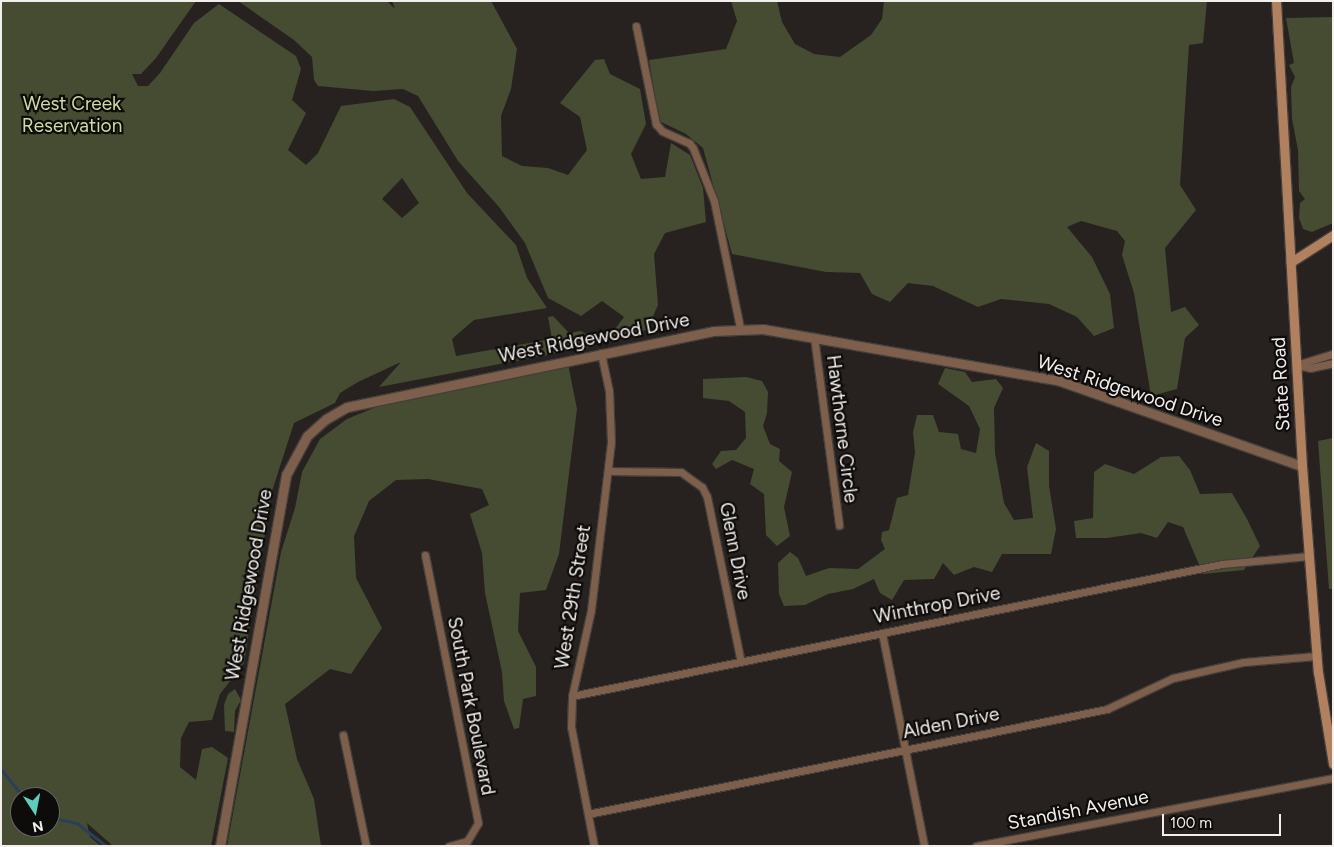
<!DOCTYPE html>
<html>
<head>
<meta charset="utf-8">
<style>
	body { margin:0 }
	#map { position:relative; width:1334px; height:847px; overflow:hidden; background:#27221f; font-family:Figtree,sans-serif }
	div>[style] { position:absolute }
	.green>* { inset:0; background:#454c31 }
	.stream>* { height:2.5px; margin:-1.25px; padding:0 1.25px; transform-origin:1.25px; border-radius:1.25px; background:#2a4059 }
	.roads { filter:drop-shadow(1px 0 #433f3c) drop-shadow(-1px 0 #433f3c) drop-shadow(0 1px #433f3c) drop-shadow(0 -1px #433f3c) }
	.minor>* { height:7px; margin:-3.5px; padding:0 3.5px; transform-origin:3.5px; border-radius:3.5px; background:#7d5f4b }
	.tertiary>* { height:9px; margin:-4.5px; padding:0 4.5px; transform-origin:4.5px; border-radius:4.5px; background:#7d5f4b }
	.secondary>* { height:9px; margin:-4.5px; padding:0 4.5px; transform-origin:4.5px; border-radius:4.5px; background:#b1815f }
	span { translate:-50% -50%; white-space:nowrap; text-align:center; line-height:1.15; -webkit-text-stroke:4.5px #0e0c0a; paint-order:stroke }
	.park-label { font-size:19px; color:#cddc9f }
	.street-label { font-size:19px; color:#f2eeec }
	.frame { position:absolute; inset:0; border:2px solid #f2eeec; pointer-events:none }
	.north { position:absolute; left:10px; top:787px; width:50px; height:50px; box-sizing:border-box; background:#0e0c0a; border:1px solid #696664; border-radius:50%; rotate:169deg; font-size:14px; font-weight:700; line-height:20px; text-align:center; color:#f2eeec }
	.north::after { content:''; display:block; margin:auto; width:18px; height:22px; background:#5ccebb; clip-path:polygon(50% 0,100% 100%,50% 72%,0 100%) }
	.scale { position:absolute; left:1162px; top:814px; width:119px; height:22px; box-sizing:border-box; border:2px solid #f2eeec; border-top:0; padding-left:6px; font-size:15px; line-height:18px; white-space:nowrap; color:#f2eeec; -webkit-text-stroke:4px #0e0c0a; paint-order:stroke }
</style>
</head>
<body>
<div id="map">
	<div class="green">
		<i style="clip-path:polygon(evenodd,1px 1px,196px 1px,156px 58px,141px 74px,132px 74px,138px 86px,148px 86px,160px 73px,194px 23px,219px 4px,296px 56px,301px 69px,292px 100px,306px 113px,288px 150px,306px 165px,318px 153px,341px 106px,394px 99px,410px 107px,467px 193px,516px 245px,527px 278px,547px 308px,474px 320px,452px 339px,456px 356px,552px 339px,548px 317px,553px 316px,569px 333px,581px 331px,593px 338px,594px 346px,379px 387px,401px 362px,358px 382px,340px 393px,335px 403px,294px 423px,272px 491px,244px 663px,220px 694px,212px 720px,189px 722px,181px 738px,180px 767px,196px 780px,202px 749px,212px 747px,228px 758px,211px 846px,113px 846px,87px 823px,90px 837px,101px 846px,1px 846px,1px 1px,402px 178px,419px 203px,402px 218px,382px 199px,402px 178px,1px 1px,20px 797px,50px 797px,50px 827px,20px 827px,20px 797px)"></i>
		<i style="clip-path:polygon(238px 1px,387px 1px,395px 9px,392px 1px,491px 1px,517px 49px,511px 89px,501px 116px,502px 156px,522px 166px,548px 168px,568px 175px,587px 150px,580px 117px,560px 103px,595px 60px,604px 59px,610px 74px,640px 89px,646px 124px,631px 154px,641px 179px,665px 177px,671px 143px,690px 155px,703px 188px,706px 222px,665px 233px,654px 254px,658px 305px,647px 330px,609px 337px,624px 317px,602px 301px,581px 316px,548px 298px,525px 243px,499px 207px,458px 161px,418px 96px,403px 89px,373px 91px,318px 86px,314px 80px,312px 57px,294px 40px)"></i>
		<i style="clip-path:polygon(731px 1px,777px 1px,782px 22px,795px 44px,814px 54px,840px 57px,871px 35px,882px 19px,884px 1px,1207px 1px,1203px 43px,1189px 45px,1180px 185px,1196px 210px,1165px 248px,1171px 312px,1185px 307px,1199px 325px,1185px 338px,1177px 389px,1151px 396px,1134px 293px,1122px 255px,1125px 241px,1117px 231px,1081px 221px,1067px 227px,1092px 257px,1110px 294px,1114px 328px,1094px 336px,1077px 317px,1049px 304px,1001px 299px,978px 307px,933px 286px,908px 283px,890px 302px,872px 294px,860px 273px,826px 272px,732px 254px,703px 148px,686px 134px,659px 121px,649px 60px,726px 49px,737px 21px)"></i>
		<i style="clip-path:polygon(1333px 17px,1333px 223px,1312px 232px,1303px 229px,1299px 218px,1300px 203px,1305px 199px,1299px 191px,1298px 150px,1292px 119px,1291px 87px,1295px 77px,1289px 65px,1294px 63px,1286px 18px)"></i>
		<i style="clip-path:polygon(568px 364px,577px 409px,559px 554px,546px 590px,520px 593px,518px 631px,536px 667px,536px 696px,523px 699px,519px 728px,514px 729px,504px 701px,502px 672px,485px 593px,482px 553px,470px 514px,489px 505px,482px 489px,428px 479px,396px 480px,369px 501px,354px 536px,356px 578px,382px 628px,351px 674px,330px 669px,285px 704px,297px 759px,314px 799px,321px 846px,227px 846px,281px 552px,295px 508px,302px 472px,320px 439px,347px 419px,376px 407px)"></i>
		<i style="clip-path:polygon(945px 368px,965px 372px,972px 382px,996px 379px,1003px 388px,994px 408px,995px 453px,1004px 503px,1014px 520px,1033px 518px,1027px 467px,1036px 443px,1049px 451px,1049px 486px,1056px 529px,1051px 554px,1002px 554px,992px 572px,974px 567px,954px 575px,943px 563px,934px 579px,904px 580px,892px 600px,880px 593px,874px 579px,853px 589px,828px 594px,805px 605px,784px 606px,779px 594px,778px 563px,790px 552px,798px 558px,806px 576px,829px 568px,858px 569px,885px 549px,881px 540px,882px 532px,889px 530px,897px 498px,908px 495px,915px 452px,913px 432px,917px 415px,933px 415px,939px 432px,958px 434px,961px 449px,976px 453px,980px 429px,969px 406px,938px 384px)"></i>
		<i style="clip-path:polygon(746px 377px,762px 381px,768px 392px,767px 413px,763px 426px,770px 444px,780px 449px,779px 461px,792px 472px,784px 507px,790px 536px,777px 546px,766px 535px,764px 494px,750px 484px,754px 469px,732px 460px,716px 469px,712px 464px,721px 451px,736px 450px,746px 438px,745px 412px,729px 401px,703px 398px,703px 379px)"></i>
		<i style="clip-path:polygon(1333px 438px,1333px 589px,1329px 589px,1318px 441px)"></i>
		<i style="clip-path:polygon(1179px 456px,1190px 470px,1200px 494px,1232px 493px,1247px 519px,1260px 546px,1244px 570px,1203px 574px,1183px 527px,1168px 522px,1157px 538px,1141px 533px,1107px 538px,1076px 538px,1074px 521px,1093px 518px,1094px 472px,1105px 464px,1134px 474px,1161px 457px)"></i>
		<i style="clip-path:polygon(235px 689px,241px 700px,235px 711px,234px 732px,225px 731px,224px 705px,228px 694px)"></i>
	</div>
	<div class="stream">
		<i style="left:1px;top:769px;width:36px;rotate:51deg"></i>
		<i style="left:50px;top:817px;width:28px;rotate:13deg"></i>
		<i style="left:77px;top:823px;width:37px;rotate:38deg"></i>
	</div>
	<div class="roads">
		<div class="minor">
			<i style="left:636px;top:26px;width:100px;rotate:78.5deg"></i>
			<i style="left:656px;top:124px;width:9px;rotate:49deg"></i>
			<i style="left:662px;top:131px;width:30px;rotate:24deg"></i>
			<i style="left:689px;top:143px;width:6px;rotate:51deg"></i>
			<i style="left:693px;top:148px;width:57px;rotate:68.4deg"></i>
			<i style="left:714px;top:201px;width:130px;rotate:78.4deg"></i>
			<i style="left:814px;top:337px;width:190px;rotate:82.4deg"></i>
			<i style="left:1296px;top:365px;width:39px;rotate:-17deg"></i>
			<i style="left:1296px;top:365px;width:14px;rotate:12deg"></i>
			<i style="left:1310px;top:368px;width:24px;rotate:-12deg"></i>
			<i style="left:608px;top:471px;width:73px;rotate:0.8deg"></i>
			<i style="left:681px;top:472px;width:26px;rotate:36deg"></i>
			<i style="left:702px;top:487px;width:11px;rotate:63deg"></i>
			<i style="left:707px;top:497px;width:168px;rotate:78.4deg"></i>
			<i style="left:425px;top:555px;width:273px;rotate:78.8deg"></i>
			<i style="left:478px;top:823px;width:21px;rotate:121deg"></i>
			<i style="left:467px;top:841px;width:19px;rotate:164deg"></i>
			<i style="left:882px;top:633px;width:217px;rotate:78.8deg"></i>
			<i style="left:572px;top:696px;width:663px;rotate:-11.48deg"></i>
			<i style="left:1222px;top:564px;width:87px;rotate:-5.3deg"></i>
			<i style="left:343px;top:735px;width:113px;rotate:78.3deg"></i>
			<i style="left:588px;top:814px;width:530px;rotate:-11.44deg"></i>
			<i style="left:1107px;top:709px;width:73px;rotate:-25.2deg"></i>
			<i style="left:1173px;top:678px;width:73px;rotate:-12.7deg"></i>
			<i style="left:1244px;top:662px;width:72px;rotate:-4.8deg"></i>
			<i style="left:594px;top:846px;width:121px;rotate:-100.9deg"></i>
			<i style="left:571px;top:727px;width:31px;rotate:-88deg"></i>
			<i style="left:572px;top:696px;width:88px;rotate:-77.5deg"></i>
			<i style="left:591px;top:610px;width:169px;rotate:-83.2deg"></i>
			<i style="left:611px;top:442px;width:51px;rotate:-92.2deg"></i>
			<i style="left:609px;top:391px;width:39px;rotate:-102deg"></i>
			<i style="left:976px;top:846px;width:363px;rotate:-10.8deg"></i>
		</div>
		<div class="tertiary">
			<i style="left:220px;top:846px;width:377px;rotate:-79.9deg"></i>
			<i style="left:286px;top:475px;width:44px;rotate:-61.7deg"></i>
			<i style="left:307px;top:436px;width:25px;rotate:-42deg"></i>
			<i style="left:326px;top:419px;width:24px;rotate:-30deg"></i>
			<i style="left:347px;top:407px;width:375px;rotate:-11.7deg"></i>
			<i style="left:714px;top:331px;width:49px;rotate:-2.3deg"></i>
			<i style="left:763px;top:329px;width:302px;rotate:9.9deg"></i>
			<i style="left:1060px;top:381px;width:256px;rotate:19.4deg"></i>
		</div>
		<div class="secondary">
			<i style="left:1276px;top:1px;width:466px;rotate:86.8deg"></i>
			<i style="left:1302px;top:466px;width:207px;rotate:85.6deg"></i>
			<i style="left:1318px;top:672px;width:93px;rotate:80.7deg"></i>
			<i style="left:1291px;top:262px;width:50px;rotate:-32.7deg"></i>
		</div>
	</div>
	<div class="park-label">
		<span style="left:72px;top:115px">West Creek<br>Reservation</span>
	</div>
	<div class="street-label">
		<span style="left:594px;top:338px;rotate:-11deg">West Ridgewood Drive</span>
		<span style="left:1281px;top:384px;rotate:-93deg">State Road</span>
		<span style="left:1130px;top:391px;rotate:18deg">West Ridgewood Drive</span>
		<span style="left:842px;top:429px;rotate:83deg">Hawthorne Circle</span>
		<span style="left:735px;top:551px;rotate:79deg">Glenn Drive</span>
		<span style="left:249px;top:585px;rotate:-80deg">West Ridgewood Drive</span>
		<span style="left:573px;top:597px;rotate:-81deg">West 29th Street</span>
		<span style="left:937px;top:605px;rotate:-11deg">Winthrop Drive</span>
		<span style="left:471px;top:706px;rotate:79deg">South Park Boulevard</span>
		<span style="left:951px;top:723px;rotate:-11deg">Alden Drive</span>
		<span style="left:1078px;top:810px;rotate:-11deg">Standish Avenue</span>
	</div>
	<div class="frame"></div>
	<div class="north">N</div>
	<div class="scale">100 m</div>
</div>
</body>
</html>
